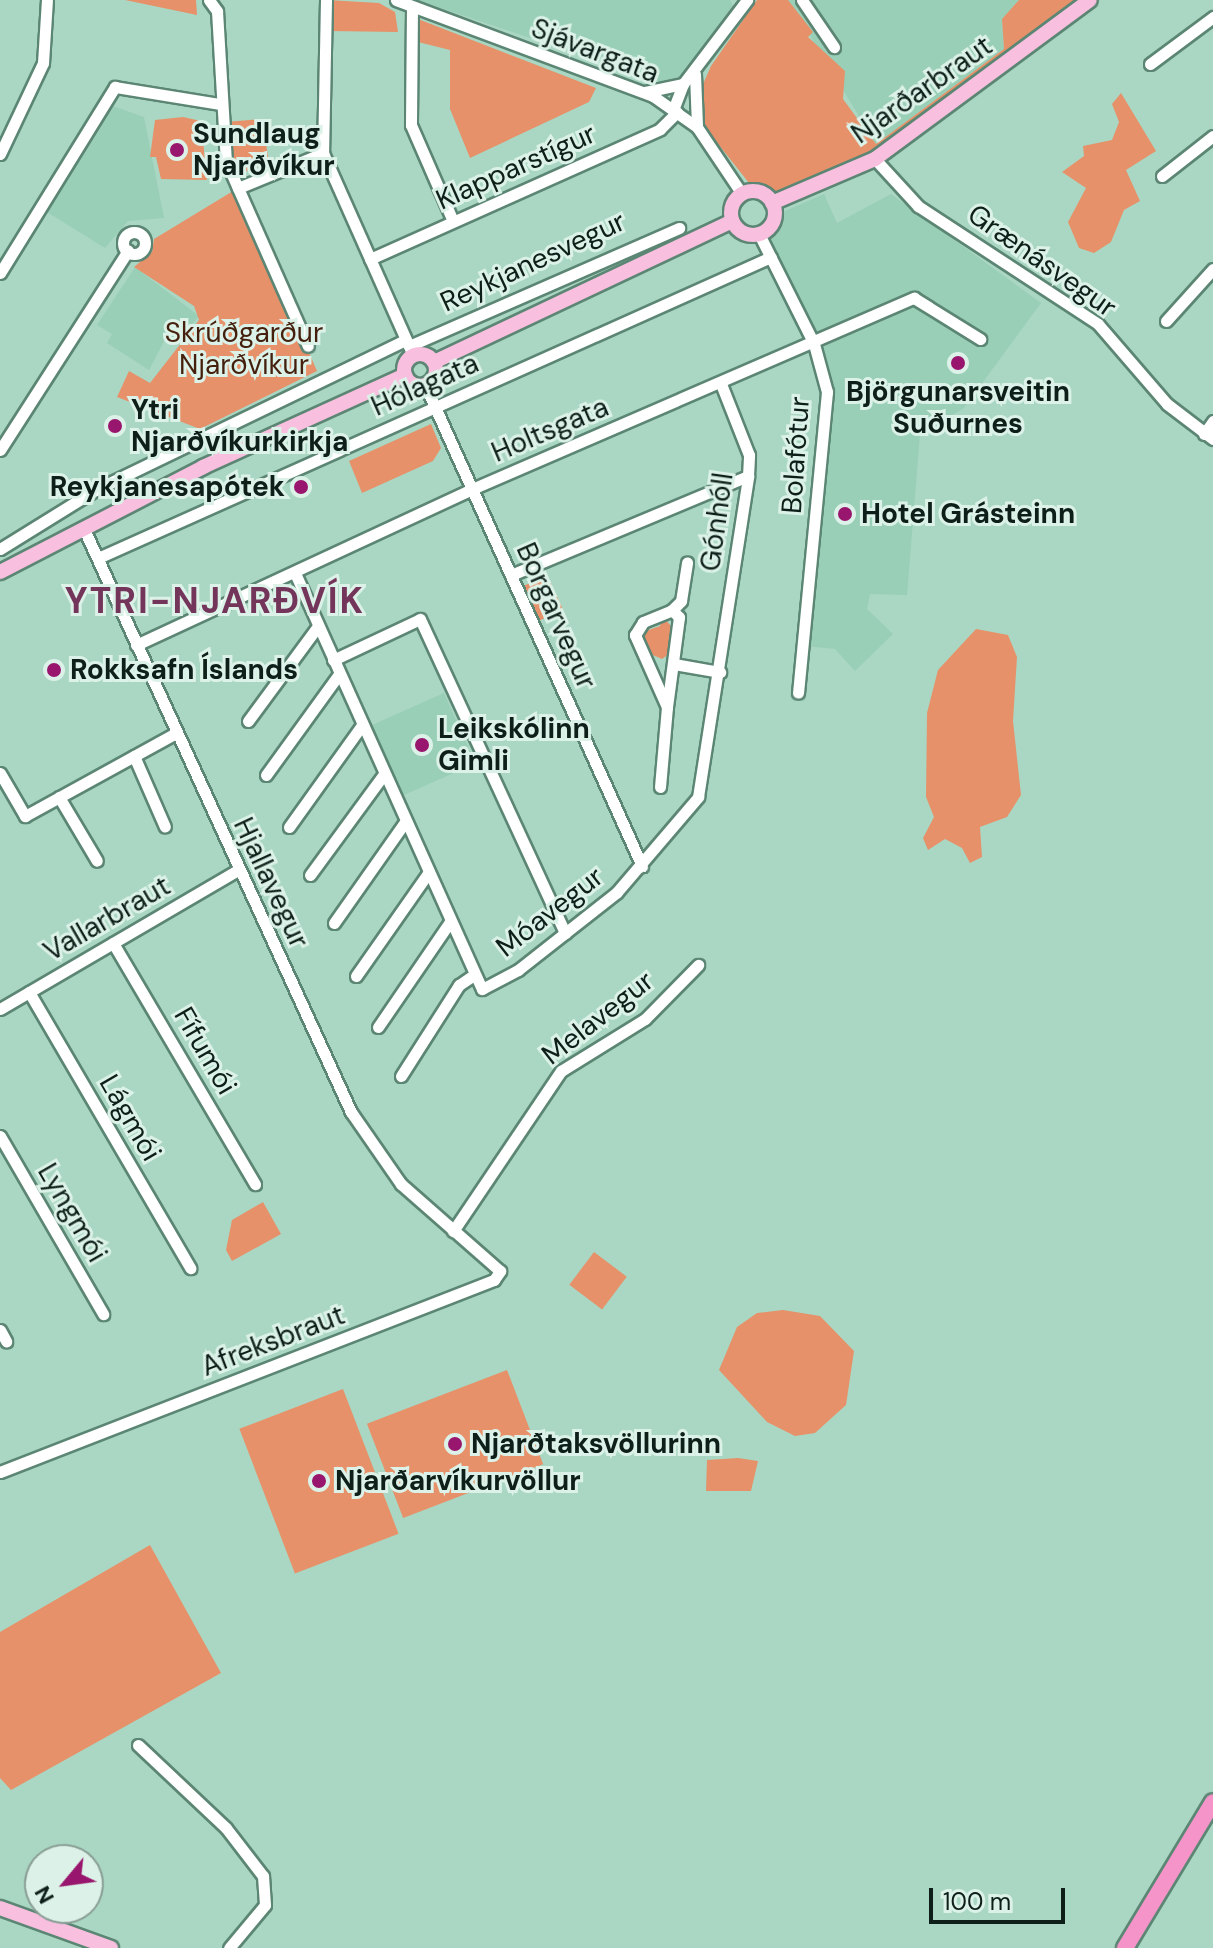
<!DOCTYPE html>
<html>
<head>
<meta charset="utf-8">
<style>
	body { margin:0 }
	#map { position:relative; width:1213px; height:1948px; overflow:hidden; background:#aad7c3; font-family:"DM Sans",sans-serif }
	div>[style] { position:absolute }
	.built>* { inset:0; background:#99ceb7; transform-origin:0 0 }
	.green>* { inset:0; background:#e69169; transform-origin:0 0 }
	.roads { filter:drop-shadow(2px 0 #5c8674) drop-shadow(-2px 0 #5c8674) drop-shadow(0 2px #5c8674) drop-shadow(0 -2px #5c8674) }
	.minor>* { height:11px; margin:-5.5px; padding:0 5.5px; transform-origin:5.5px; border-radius:5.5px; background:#fff }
	.minor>.ring { margin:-5.5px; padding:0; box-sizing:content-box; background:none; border:11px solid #fff; border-radius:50% }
	.major>* { height:14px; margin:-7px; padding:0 7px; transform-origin:7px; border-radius:7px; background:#f8bfdf }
	.major>.ring { margin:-7px; padding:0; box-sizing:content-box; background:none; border:14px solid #f8bfdf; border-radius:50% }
	.highway>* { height:16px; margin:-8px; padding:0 8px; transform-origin:8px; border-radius:8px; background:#f494c9 }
	.dots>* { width:22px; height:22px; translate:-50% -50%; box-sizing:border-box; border:4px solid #dcf2e8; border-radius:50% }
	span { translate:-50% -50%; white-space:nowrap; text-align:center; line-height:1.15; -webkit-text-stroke:6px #dcf2e8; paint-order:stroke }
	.street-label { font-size:28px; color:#0d1f18 }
	.poi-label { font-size:28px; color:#0d1f18; font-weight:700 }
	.left { translate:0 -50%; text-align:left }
	.right { translate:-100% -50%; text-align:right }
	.park-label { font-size:28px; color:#441f0d }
	.district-label { font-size:36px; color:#74355a; font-weight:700; letter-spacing:2px }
	.north { position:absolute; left:24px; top:1844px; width:80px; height:80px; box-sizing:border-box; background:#dcf2e8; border:2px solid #899e95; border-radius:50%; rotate:241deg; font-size:22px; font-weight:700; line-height:32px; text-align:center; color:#0d1f18 }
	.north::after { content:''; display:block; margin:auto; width:28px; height:36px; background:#98166d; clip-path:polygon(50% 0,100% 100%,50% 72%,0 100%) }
	.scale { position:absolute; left:929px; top:1888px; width:136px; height:36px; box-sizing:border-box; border:4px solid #0d1f18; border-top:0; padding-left:10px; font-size:24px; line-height:28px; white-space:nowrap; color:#0d1f18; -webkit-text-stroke:6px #dcf2e8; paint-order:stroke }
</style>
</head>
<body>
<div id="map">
	<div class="built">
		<i style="clip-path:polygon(417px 0,730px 0,733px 6px,682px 76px,664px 83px)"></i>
		<i style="clip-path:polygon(788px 0,1019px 0,1002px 19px,1004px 49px,876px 144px)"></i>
		<i style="clip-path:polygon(110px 105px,144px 117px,164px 218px,128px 221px,105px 248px,47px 212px)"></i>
		<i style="clip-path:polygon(824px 194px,837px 223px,891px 194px,1041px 303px,964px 408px,920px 434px,907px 595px,870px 594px,867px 609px,893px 634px,855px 671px,835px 649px,805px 646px,823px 359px,771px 239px,783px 212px)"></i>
		<i style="clip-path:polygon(135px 267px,199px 316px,178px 340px,167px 336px,149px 370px,107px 343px,112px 334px,97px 325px)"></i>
		<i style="left:444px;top:693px;width:77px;height:83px;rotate:66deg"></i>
	</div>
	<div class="green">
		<i style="clip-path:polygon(125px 0,196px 0,197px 15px)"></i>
		<i style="clip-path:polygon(328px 0,379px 3px,395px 12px,398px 32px,328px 31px)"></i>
		<i style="clip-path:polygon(757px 0,788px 0,813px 32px,808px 37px,845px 71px,843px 99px,876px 144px,1004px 49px,1002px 19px,1019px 0,1082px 0,876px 153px,784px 194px,749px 183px,700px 121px,700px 91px,711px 66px)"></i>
		<i style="clip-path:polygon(413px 18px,418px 19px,596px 88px,589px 102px,470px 158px,450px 109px,450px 50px,414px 41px)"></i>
		<i style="clip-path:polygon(1121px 93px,1156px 151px,1126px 170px,1140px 201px,1124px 210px,1111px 242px,1094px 253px,1079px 248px,1068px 222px,1086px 188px,1062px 172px,1084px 156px,1083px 146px,1112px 140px,1119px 122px,1112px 104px)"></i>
		<i style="clip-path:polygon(183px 117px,201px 121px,207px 180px,161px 179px,156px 157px,150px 157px,155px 120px)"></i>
		<i style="clip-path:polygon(262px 119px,269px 162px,235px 176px,225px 122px)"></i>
		<i style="clip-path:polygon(238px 188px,317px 371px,200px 429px,117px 397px,129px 371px,150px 383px,199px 320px,194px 306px,134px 267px,152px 252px,154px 239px)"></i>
		<i style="clip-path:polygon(431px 424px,441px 448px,433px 461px,362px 493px,349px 461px)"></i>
		<i style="left:547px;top:575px;width:38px;height:26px;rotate:65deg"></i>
		<i style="clip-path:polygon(663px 617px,671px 626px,670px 653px,662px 659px,648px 653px,643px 632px,660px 626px)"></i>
		<i style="clip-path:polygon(976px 629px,1008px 635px,1017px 657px,1013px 721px,1021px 795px,1007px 817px,980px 827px,982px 857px,970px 863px,962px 848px,945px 839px,928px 850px,923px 838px,934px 817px,926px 797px,927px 713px,938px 670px)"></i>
		<i style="clip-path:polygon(263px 1202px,281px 1234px,232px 1261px,226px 1250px,232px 1220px)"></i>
		<i style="left:594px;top:1252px;width:41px;height:41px;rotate:37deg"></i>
		<i style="clip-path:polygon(783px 1310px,820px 1316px,854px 1351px,846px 1405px,815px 1433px,795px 1436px,767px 1422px,719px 1370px,737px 1327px,757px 1313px)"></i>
		<i style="left:507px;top:1370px;width:101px;height:150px;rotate:69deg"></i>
		<i style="left:343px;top:1389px;width:155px;height:111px;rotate:69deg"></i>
		<i style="clip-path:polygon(738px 1458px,758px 1461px,751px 1491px,706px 1491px,707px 1460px)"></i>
		<i style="clip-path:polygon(150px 1545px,221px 1673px,11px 1790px,0 1778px,0 1632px)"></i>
	</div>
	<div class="roads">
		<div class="minor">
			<i style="left:209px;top:0;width:14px;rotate:54deg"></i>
			<i style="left:217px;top:11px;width:150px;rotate:86.6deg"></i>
			<i style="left:226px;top:161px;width:202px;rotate:66.1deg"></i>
			<i style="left:326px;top:0;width:153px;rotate:91.1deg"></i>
			<i style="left:323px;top:153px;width:221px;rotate:66deg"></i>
			<i style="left:396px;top:0;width:274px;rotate:20.5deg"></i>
			<i style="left:653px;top:96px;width:54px;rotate:35.2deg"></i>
			<i style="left:697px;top:127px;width:81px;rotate:56.1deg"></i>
			<i style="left:802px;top:0;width:57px;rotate:55.8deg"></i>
			<i style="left:412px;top:7px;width:118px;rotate:90.5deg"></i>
			<i style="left:411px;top:125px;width:105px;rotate:66.4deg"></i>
			<i style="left:1150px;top:64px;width:79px;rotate:-36.7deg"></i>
			<i style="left:695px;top:74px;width:53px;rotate:87.8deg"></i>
			<i style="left:645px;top:92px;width:39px;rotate:-12deg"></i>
			<i style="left:673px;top:110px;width:28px;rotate:-69deg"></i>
			<i style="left:683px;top:84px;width:106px;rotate:-52.7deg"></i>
			<i style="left:0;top:154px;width:101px;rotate:-64.7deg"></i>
			<i style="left:43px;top:63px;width:63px;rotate:-86.4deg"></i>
			<i style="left:875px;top:159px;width:64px;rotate:47.5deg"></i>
			<i style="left:918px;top:206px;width:215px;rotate:33.2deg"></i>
			<i style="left:1098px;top:324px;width:106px;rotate:49.2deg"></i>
			<i style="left:1167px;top:404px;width:58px;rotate:37.3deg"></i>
			<i style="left:1162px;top:176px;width:65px;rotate:-38.1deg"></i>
			<i style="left:238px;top:188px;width:92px;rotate:-22.4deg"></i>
			<i class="ring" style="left:123px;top:232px;width:11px;height:11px"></i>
			<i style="left:759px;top:234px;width:123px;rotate:63.4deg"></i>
			<i style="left:814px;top:344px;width:50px;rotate:74.8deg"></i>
			<i style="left:827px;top:392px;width:302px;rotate:95.5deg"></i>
			<i style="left:370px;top:259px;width:318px;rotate:-24.1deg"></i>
			<i style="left:660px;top:129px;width:24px;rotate:-45deg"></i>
			<i style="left:0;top:273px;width:219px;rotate:-58.3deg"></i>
			<i style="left:115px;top:87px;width:106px;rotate:9.2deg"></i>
			<i style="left:1166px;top:321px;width:70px;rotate:-47.9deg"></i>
			<i style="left:409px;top:346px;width:295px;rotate:-23.6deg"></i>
			<i style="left:425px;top:385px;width:528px;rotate:65.72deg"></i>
			<i style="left:1204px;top:434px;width:16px;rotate:-55deg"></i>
			<i style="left:211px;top:435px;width:25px;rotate:64deg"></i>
			<i style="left:0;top:450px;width:237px;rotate:-57.3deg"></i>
			<i style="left:0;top:549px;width:112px;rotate:-31.8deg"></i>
			<i style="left:95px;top:490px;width:344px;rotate:-25.8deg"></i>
			<i style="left:98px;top:558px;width:737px;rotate:-24.1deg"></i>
			<i style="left:295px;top:573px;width:456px;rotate:65.8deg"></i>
			<i style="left:482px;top:989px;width:41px;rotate:-27.8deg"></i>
			<i style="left:518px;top:970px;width:126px;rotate:-38.2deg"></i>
			<i style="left:617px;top:892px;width:125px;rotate:-49.5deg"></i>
			<i style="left:698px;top:797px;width:325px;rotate:-81.1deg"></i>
			<i style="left:748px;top:476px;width:21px;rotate:-87deg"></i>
			<i style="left:749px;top:455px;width:76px;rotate:-111.5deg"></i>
			<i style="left:511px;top:575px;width:257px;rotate:-22.7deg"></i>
			<i style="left:672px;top:610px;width:10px;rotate:45deg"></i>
			<i style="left:679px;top:617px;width:91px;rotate:97.6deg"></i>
			<i style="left:667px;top:707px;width:79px;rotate:-114deg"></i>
			<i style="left:635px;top:635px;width:15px;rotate:-58deg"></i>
			<i style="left:643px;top:622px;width:31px;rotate:-22deg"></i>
			<i style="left:672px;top:610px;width:13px;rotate:-45deg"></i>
			<i style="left:681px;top:601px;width:39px;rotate:-81deg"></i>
			<i style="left:136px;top:645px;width:370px;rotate:-24.9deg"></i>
			<i style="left:472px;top:489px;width:482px;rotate:-23.4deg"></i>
			<i style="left:914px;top:298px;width:78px;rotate:31.8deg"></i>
			<i style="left:333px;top:660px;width:96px;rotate:-25.2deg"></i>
			<i style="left:420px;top:619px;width:346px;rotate:65.2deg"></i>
			<i style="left:674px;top:664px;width:47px;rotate:9.9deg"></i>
			<i style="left:248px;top:721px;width:118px;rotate:-53.6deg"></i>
			<i style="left:134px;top:756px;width:77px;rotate:66.4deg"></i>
			<i style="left:0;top:773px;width:50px;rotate:59.8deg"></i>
			<i style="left:25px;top:816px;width:172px;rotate:-28.8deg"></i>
			<i style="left:266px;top:775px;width:125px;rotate:-54.1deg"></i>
			<i style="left:660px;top:787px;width:80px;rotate:-85deg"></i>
			<i style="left:59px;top:797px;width:74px;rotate:59.3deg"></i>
			<i style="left:289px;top:827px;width:125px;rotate:-54.4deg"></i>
			<i style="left:310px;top:875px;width:125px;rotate:-53.8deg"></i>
			<i style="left:334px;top:923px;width:123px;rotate:-54.9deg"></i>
			<i style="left:113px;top:943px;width:280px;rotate:59.5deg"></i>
			<i style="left:356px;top:976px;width:126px;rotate:-55deg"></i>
			<i style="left:29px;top:992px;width:320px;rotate:59.7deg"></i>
			<i style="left:0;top:1009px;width:276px;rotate:-30.3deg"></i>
			<i style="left:378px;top:1027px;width:127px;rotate:-55.6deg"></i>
			<i style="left:401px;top:1076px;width:108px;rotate:-57.5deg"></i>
			<i style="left:459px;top:985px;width:18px;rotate:-34deg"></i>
			<i style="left:0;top:1136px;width:206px;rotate:59.9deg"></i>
			<i style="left:453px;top:1231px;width:193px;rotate:-56deg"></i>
			<i style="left:561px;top:1071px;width:99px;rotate:-31.8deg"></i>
			<i style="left:645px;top:1019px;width:76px;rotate:-45.5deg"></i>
			<i style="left:0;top:1330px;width:13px;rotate:61deg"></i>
			<i style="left:0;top:1472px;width:530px;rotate:-21.24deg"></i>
			<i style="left:494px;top:1280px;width:11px;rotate:-56deg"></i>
			<i style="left:500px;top:1271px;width:132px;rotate:-138.7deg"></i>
			<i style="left:401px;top:1184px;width:88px;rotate:-124.8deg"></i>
			<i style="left:351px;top:1112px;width:641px;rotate:-114.61deg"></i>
			<i style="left:138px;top:1745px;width:121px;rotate:43.3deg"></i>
			<i style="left:226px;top:1828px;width:61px;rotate:52.4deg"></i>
			<i style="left:263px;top:1876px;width:29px;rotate:86deg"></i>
			<i style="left:265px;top:1905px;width:56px;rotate:129.9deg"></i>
		</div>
		<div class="major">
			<i class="ring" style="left:731px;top:191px;width:30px;height:30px"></i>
			<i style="left:772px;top:203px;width:112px;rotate:-23.1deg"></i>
			<i style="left:875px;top:159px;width:267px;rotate:-36.5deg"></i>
			<i class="ring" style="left:404px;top:354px;width:18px;height:18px"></i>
			<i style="left:434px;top:362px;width:330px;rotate:-25.3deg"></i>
			<i style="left:0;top:572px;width:229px;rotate:-27.3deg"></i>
			<i style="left:203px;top:467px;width:222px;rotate:-24.5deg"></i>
			<i style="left:0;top:1908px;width:118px;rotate:19.8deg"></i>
		</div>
		<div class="highway">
			<i style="left:1125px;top:1948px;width:170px;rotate:-58.9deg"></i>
		</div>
	</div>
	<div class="dots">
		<i style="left:177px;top:150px;background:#98166d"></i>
		<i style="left:958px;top:363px;background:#98166d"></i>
		<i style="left:115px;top:426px;background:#98166d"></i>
		<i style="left:301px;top:487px;background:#98166d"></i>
		<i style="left:845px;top:514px;background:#98166d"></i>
		<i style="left:54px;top:670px;background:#98166d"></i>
		<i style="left:422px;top:745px;background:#98166d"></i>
		<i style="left:455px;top:1444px;background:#98166d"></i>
		<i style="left:319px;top:1481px;background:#98166d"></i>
	</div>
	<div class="street-label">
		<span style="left:595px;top:51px;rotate:21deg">Sjávargata</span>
		<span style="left:922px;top:90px;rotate:-35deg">Njarðarbraut</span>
		<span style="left:516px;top:167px;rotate:-24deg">Klapparstígur</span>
		<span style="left:1042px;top:261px;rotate:35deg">Grænásvegur</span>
		<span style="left:533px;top:262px;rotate:-25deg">Reykjanesvegur</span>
		<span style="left:425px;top:385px;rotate:-24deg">Hólagata</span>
		<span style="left:550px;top:430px;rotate:-23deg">Holtsgata</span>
		<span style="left:796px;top:455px;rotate:-86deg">Bolafótur</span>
		<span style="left:717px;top:522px;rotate:-82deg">Gónhóll</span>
		<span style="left:556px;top:616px;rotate:66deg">Borgarvegur</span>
		<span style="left:271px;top:883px;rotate:65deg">Hjallavegur</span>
		<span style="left:550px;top:912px;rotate:-38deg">Móavegur</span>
		<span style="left:107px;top:919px;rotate:-30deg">Vallarbraut</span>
		<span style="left:598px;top:1018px;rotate:-38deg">Melavegur</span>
		<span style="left:205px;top:1051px;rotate:60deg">Fífumói</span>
		<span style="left:130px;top:1118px;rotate:60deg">Lágmói</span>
		<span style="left:72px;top:1213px;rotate:60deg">Lyngmói</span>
		<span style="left:273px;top:1341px;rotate:-21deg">Afreksbraut</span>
	</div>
	<div class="poi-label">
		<span class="left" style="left:193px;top:150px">Sundlaug<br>Njarðvíkur</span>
		<span style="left:958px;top:408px">Björgunarsveitin<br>Suðurnes</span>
		<span class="left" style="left:131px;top:426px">Ytri<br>Njarðvíkurkirkja</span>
		<span class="right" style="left:285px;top:487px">Reykjanesapótek</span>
		<span class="left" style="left:861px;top:514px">Hotel Grásteinn</span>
		<span class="left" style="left:70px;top:670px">Rokksafn Íslands</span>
		<span class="left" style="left:438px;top:745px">Leikskólinn<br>Gimli</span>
		<span class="left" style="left:471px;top:1444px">Njarðtaksvöllurinn</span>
		<span class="left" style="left:335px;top:1481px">Njarðarvíkurvöllur</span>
	</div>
	<div class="park-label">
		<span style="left:244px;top:349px">Skrúðgarður<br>Njarðvíkur</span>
	</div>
	<div class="district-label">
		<span style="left:215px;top:601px">YTRI-NJARÐVÍK</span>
	</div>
	<div class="north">N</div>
	<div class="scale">100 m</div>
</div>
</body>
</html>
